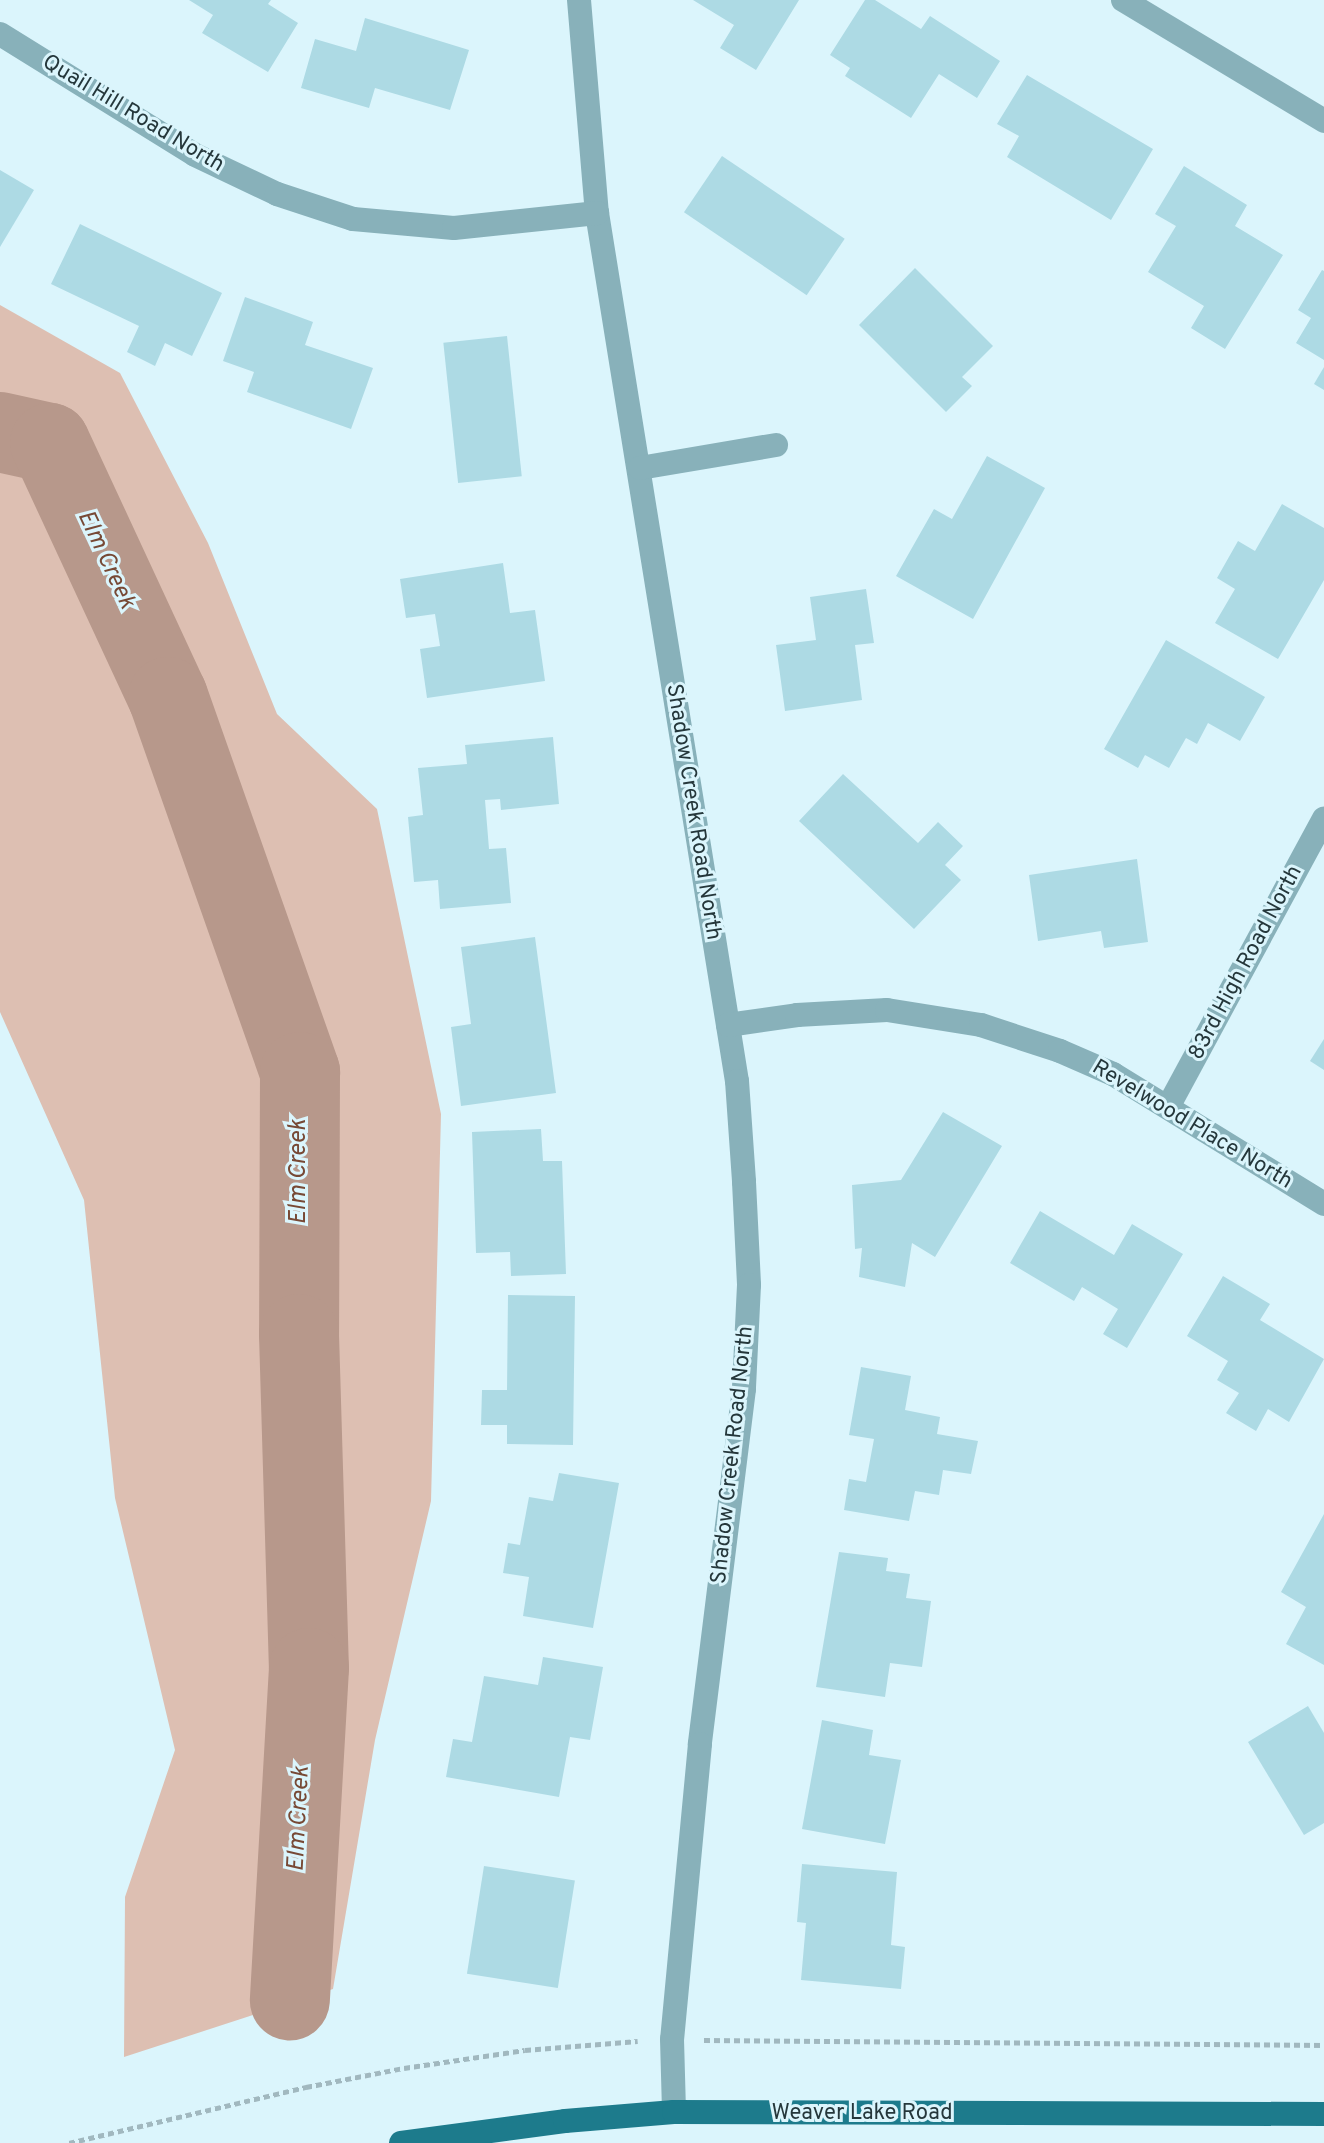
<!DOCTYPE html>
<html>
<head>
<meta charset="utf-8">
<style>
	body { margin:0 }
	#map { position:relative; width:1324px; height:2143px; overflow:hidden; background:#dbf5fc; font-family:Overpass,sans-serif }
	div>[style] { position:absolute }
	.green>* { inset:0; background:#ddbfb2 }
	.river>* { height:80px; margin:-40px; padding:0 40px; transform-origin:40px; border-radius:40px; background:#b7988b }
	.building>* { inset:0; background:#addae4; transform-origin:0 0 }
	.path>* { height:5px; margin-top:-2.5px; transform-origin:0; background:repeating-linear-gradient(90deg,#a1b8bf 0 6px,transparent 0 10px) }
	.minor>* { height:24px; margin:-12px; padding:0 12px; transform-origin:12px; border-radius:12px; background:#88b1ba }
	.major>* { height:24px; margin:-12px; padding:0 12px; transform-origin:12px; border-radius:12px; background:#1d7b8c }
	span { translate:-50% -50%; white-space:nowrap; text-align:center; line-height:1.15; -webkit-text-stroke:6px #dbf5fc; paint-order:stroke }
	.street-label { font-size:22px; color:#25373b }
	.water-label { font-size:24px; color:#774935; font-style:italic }
</style>
</head>
<body>
<div id="map">
	<div class="green">
		<i style="clip-path:polygon(0 305px,120px 373px,208px 543px,277px 714px,377px 809px,441px 1114px,431px 1501px,375px 1740px,333px 1989px,124px 2057px,125px 1897px,175px 1750px,115px 1498px,84px 1200px,0 1012px)"></i>
	</div>
	<div class="river">
		<i style="left:0;top:432px;width:51px;rotate:12.4deg"></i>
		<i style="left:50px;top:443px;width:280px;rotate:65.1deg"></i>
		<i style="left:168px;top:697px;width:398px;rotate:70.6deg"></i>
		<i style="left:300px;top:1072px;width:262px;rotate:90.2deg"></i>
		<i style="left:299px;top:1334px;width:334px;rotate:88.3deg"></i>
		<i style="left:309px;top:1668px;width:333px;rotate:93.3deg"></i>
	</div>
	<div class="building">
		<i style="clip-path:polygon(189px 0,271px 0,268px 4px,298px 23px,268px 72px,202px 33px,213px 15px)"></i>
		<i style="clip-path:polygon(693px 0,799px 0,756px 70px,720px 48px,734px 25px)"></i>
		<i style="clip-path:polygon(865px 0,875px 0,921px 29px,930px 16px,1000px 61px,977px 98px,939px 74px,911px 118px,845px 76px,850px 68px,830px 55px)"></i>
		<i style="clip-path:polygon(365px 18px,469px 50px,450px 110px,375px 88px,369px 108px,301px 88px,315px 39px,356px 51px)"></i>
		<i style="clip-path:polygon(1027px 75px,1153px 149px,1111px 220px,1007px 157px,1019px 136px,997px 124px)"></i>
		<i style="left:722px;top:156px;width:148px;height:68px;rotate:34deg"></i>
		<i style="clip-path:polygon(1184px 166px,1247px 205px,1235px 226px,1283px 255px,1225px 349px,1191px 328px,1204px 306px,1148px 272px,1176px 226px,1155px 214px)"></i>
		<i style="clip-path:polygon(0 170px,34px 190px,0 247px)"></i>
		<i style="clip-path:polygon(80px 224px,222px 293px,192px 356px,165px 343px,155px 366px,127px 352px,139px 326px,51px 284px)"></i>
		<i style="clip-path:polygon(915px 268px,993px 346px,962px 377px,972px 386px,946px 412px,859px 325px)"></i>
		<i style="clip-path:polygon(1322px 270px,1324px 271px,1324px 360px,1296px 343px,1311px 318px,1298px 310px)"></i>
		<i style="clip-path:polygon(245px 297px,313px 322px,305px 345px,373px 368px,351px 429px,247px 392px,254px 372px,223px 361px)"></i>
		<i style="left:507px;top:336px;width:141px;height:64px;rotate:84deg"></i>
		<i style="clip-path:polygon(1324px 367px,1324px 390px,1314px 384px)"></i>
		<i style="clip-path:polygon(987px 456px,1045px 488px,973px 619px,896px 576px,934px 509px,952px 519px)"></i>
		<i style="clip-path:polygon(1282px 504px,1324px 528px,1324px 580px,1278px 659px,1215px 623px,1235px 589px,1217px 578px,1238px 541px,1255px 551px)"></i>
		<i style="clip-path:polygon(503px 563px,510px 613px,535px 610px,545px 681px,427px 698px,420px 649px,440px 646px,435px 614px,406px 618px,400px 579px)"></i>
		<i style="clip-path:polygon(866px 589px,874px 643px,855px 645px,862px 700px,785px 711px,776px 645px,816px 640px,810px 597px)"></i>
		<i style="clip-path:polygon(1166px 640px,1265px 697px,1240px 741px,1208px 723px,1197px 744px,1186px 738px,1169px 768px,1145px 755px,1138px 768px,1104px 749px)"></i>
		<i style="clip-path:polygon(553px 737px,559px 804px,501px 810px,500px 799px,485px 800px,489px 849px,506px 848px,511px 903px,440px 909px,438px 880px,414px 882px,408px 817px,423px 815px,418px 768px,467px 764px,465px 745px)"></i>
		<i style="clip-path:polygon(843px 774px,918px 843px,938px 822px,963px 846px,945px 865px,961px 880px,914px 929px,799px 821px)"></i>
		<i style="clip-path:polygon(1137px 859px,1148px 942px,1104px 948px,1101px 931px,1038px 941px,1029px 875px)"></i>
		<i style="clip-path:polygon(535px 937px,556px 1093px,461px 1106px,451px 1027px,471px 1024px,461px 947px)"></i>
		<i style="clip-path:polygon(1324px 1039px,1324px 1070px,1310px 1061px)"></i>
		<i style="clip-path:polygon(943px 1112px,1002px 1146px,935px 1257px,912px 1243px,905px 1287px,859px 1277px,862px 1248px,855px 1249px,852px 1185px,901px 1180px)"></i>
		<i style="clip-path:polygon(541px 1129px,543px 1161px,562px 1161px,566px 1274px,511px 1276px,510px 1252px,476px 1253px,472px 1132px)"></i>
		<i style="clip-path:polygon(1040px 1211px,1114px 1255px,1132px 1224px,1183px 1254px,1127px 1348px,1103px 1334px,1118px 1309px,1082px 1287px,1074px 1301px,1010px 1263px)"></i>
		<i style="clip-path:polygon(1223px 1276px,1270px 1304px,1260px 1320px,1324px 1359px,1289px 1422px,1268px 1409px,1256px 1431px,1226px 1413px,1239px 1393px,1217px 1380px,1228px 1361px,1187px 1336px)"></i>
		<i style="clip-path:polygon(508px 1295px,575px 1296px,573px 1445px,507px 1444px,507px 1425px,481px 1425px,482px 1390px,507px 1390px)"></i>
		<i style="clip-path:polygon(861px 1367px,911px 1376px,905px 1410px,940px 1417px,937px 1434px,978px 1441px,971px 1474px,943px 1470px,939px 1495px,915px 1491px,909px 1521px,844px 1510px,849px 1479px,866px 1482px,874px 1439px,849px 1435px)"></i>
		<i style="clip-path:polygon(559px 1473px,619px 1483px,593px 1628px,523px 1616px,529px 1577px,503px 1573px,508px 1543px,520px 1545px,529px 1497px,553px 1501px)"></i>
		<i style="clip-path:polygon(1324px 1514px,1324px 1665px,1286px 1644px,1306px 1607px,1281px 1592px)"></i>
		<i style="clip-path:polygon(839px 1552px,888px 1558px,886px 1571px,910px 1574px,906px 1598px,931px 1601px,922px 1667px,890px 1663px,885px 1697px,816px 1687px)"></i>
		<i style="clip-path:polygon(543px 1657px,603px 1667px,590px 1740px,570px 1737px,559px 1797px,446px 1777px,453px 1739px,472px 1742px,484px 1676px,538px 1685px)"></i>
		<i style="clip-path:polygon(1308px 1706px,1324px 1733px,1324px 1823px,1304px 1835px,1248px 1742px)"></i>
		<i style="clip-path:polygon(822px 1720px,873px 1730px,869px 1755px,901px 1760px,885px 1844px,802px 1829px)"></i>
		<i style="clip-path:polygon(802px 1864px,897px 1872px,891px 1945px,905px 1947px,901px 1989px,801px 1980px,806px 1923px,797px 1922px)"></i>
		<i style="left:484px;top:1866px;width:92px;height:109px;rotate:9deg"></i>
	</div>
	<div class="path">
		<i style="left:704px;top:2040px;width:620px;rotate:0.46deg"></i>
		<i style="left:69px;top:2143px;width:244px;rotate:-13.3deg"></i>
		<i style="left:306px;top:2087px;width:100px;rotate:-11deg"></i>
		<i style="left:404px;top:2068px;width:122px;rotate:-8.5deg"></i>
		<i style="left:525px;top:2050px;width:113px;rotate:-4.6deg"></i>
	</div>
	<div class="minor">
		<i style="left:579px;top:0;width:214px;rotate:85.2deg"></i>
		<i style="left:597px;top:213px;width:879px;rotate:80.84deg"></i>
		<i style="left:737px;top:1081px;width:101px;rotate:86deg"></i>
		<i style="left:744px;top:1182px;width:103px;rotate:87.2deg"></i>
		<i style="left:749px;top:1285px;width:104px;rotate:92.8deg"></i>
		<i style="left:744px;top:1389px;width:358px;rotate:97.1deg"></i>
		<i style="left:700px;top:1744px;width:296px;rotate:95.4deg"></i>
		<i style="left:672px;top:2039px;width:73px;rotate:88.4deg"></i>
		<i style="left:1123px;top:0;width:235px;rotate:31deg"></i>
		<i style="left:0;top:34px;width:229px;rotate:31.8deg"></i>
		<i style="left:195px;top:155px;width:91px;rotate:25.4deg"></i>
		<i style="left:277px;top:194px;width:80px;rotate:18.2deg"></i>
		<i style="left:353px;top:219px;width:101px;rotate:5.1deg"></i>
		<i style="left:454px;top:228px;width:144px;rotate:-6deg"></i>
		<i style="left:640px;top:468px;width:138px;rotate:-9.6deg"></i>
		<i style="left:728px;top:1025px;width:70px;rotate:-8.2deg"></i>
		<i style="left:797px;top:1015px;width:90px;rotate:-3.2deg"></i>
		<i style="left:887px;top:1010px;width:95px;rotate:9.1deg"></i>
		<i style="left:981px;top:1025px;width:83px;rotate:18.2deg"></i>
		<i style="left:1060px;top:1051px;width:58px;rotate:23.5deg"></i>
		<i style="left:1113px;top:1074px;width:248px;rotate:31.6deg"></i>
		<i style="left:1168px;top:1107px;width:328px;rotate:-61.6deg"></i>
	</div>
	<div class="major">
		<i style="left:401px;top:2143px;width:165px;rotate:-7.6deg"></i>
		<i style="left:565px;top:2121px;width:109px;rotate:-4.7deg"></i>
		<i style="left:674px;top:2112px;width:650px;rotate:0.18deg"></i>
	</div>
	<div class="street-label">
		<span style="left:133px;top:114px;rotate:31deg">Quail Hill Road North</span>
		<span style="left:693px;top:812px;rotate:81deg">Shadow Creek Road North</span>
		<span style="left:1246px;top:963px;rotate:-62deg">83rd High Road North</span>
		<span style="left:1192px;top:1125px;rotate:31deg">Revelwood Place North</span>
		<span style="left:733px;top:1455px;rotate:-84deg">Shadow Creek Road North</span>
		<span style="left:862px;top:2114px">Weaver Lake Road</span>
	</div>
	<div class="water-label">
		<span style="left:105px;top:560px;rotate:65deg">Elm Creek</span>
		<span style="left:300px;top:1172px;rotate:-90deg">Elm Creek</span>
		<span style="left:300px;top:1819px;rotate:-87deg">Elm Creek</span>
	</div>
</div>
</body>
</html>
